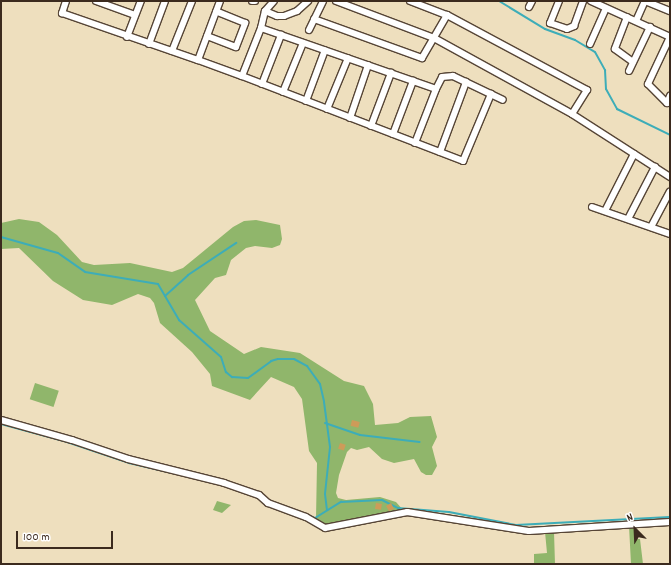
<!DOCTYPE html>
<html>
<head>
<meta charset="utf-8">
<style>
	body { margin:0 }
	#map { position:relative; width:671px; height:565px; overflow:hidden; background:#eedfbe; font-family:Dekko,sans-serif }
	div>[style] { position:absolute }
	.forest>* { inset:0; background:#90b66b; transform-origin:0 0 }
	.stream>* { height:2px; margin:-1px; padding:0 1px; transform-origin:1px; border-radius:1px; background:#3dadb8 }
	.building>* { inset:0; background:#cd9b59; transform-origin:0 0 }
	.roads { filter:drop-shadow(1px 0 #564536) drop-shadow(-1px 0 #564536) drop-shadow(0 1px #564536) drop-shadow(0 -1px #564536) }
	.minor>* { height:6px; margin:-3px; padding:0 3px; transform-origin:3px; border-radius:3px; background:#fff }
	span { translate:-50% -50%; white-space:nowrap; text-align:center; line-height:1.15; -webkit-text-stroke:3px #fff; paint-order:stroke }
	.frame { position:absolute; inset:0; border:2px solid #3b2a1e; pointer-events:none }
	.north { position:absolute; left:615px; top:509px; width:40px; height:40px; -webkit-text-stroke:3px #fff; paint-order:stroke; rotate:336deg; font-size:11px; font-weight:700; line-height:16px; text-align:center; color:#3b2a1e }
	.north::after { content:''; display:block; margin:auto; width:14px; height:18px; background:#3b2a1e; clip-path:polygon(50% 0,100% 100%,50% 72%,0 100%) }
	.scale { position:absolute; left:16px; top:531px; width:97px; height:18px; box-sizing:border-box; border:2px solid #3b2a1e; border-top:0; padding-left:5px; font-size:12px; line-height:14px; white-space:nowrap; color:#3b2a1e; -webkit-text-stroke:3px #fff; paint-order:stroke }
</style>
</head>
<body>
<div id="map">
	<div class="forest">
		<i style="clip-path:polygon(19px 219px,39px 222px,57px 235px,82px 262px,94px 265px,130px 263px,172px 272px,183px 268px,233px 227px,244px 221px,256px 220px,280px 225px,282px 239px,280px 245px,272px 248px,255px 246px,246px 248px,231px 260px,226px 275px,215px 278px,195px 300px,210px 331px,244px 354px,261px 347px,300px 353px,344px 381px,364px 386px,373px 404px,375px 425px,398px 423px,410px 417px,431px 416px,437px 437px,432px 447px,437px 466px,432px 475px,426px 475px,421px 472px,414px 459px,394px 463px,382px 459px,369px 447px,357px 450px,351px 448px,347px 452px,339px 475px,336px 493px,338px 498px,346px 500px,380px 497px,396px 502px,403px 510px,331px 525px,321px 523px,316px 519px,317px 463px,309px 451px,302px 399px,294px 387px,271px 377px,250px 400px,212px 386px,210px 374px,192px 352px,160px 323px,154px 303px,150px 298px,138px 294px,112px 305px,83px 300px,53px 281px,19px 248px,1px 249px,1px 223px)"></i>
		<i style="left:35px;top:383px;width:25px;height:17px;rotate:18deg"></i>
		<i style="clip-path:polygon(217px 501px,231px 505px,222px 513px,213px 510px)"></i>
		<i style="clip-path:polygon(629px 526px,634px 526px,635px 539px,640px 539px,643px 564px,631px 564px)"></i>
		<i style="clip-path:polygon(545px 532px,554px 532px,555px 564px,534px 564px,534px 554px,547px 553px)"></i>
	</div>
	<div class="stream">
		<i style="left:499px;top:1px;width:54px;rotate:31.3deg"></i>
		<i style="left:545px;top:29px;width:32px;rotate:20deg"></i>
		<i style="left:575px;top:40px;width:23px;rotate:31deg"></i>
		<i style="left:595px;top:52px;width:21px;rotate:61deg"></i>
		<i style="left:605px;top:70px;width:19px;rotate:87deg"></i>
		<i style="left:606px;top:89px;width:23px;rotate:61deg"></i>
		<i style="left:617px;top:109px;width:59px;rotate:26.1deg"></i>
		<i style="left:1px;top:237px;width:59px;rotate:15.7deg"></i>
		<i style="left:58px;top:253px;width:33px;rotate:35deg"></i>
		<i style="left:85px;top:272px;width:74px;rotate:9.3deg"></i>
		<i style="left:158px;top:284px;width:42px;rotate:59.7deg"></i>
		<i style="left:179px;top:320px;width:56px;rotate:41.4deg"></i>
		<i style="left:221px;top:357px;width:16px;rotate:72deg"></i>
		<i style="left:226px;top:372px;width:8px;rotate:40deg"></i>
		<i style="left:232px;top:377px;width:16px;rotate:4deg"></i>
		<i style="left:248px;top:378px;width:29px;rotate:-36deg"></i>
		<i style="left:271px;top:361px;width:7px;rotate:-16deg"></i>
		<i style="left:278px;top:359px;width:16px"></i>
		<i style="left:294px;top:359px;width:15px;rotate:28deg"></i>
		<i style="left:307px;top:366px;width:22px;rotate:54deg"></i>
		<i style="left:320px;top:384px;width:18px;rotate:77deg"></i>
		<i style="left:324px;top:402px;width:45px;rotate:82.4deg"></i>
		<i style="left:330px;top:447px;width:47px;rotate:96.1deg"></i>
		<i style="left:325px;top:494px;width:16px;rotate:83deg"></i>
		<i style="left:165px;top:296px;width:31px;rotate:-42deg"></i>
		<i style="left:188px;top:275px;width:58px;rotate:-33.7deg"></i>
		<i style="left:325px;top:423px;width:37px;rotate:19deg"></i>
		<i style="left:360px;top:435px;width:60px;rotate:6.7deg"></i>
		<i style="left:1px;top:424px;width:65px;rotate:15.1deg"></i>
		<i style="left:64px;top:441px;width:69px;rotate:18.7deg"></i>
		<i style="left:129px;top:463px;width:49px;rotate:12.9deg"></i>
		<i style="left:281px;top:505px;width:36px;rotate:21deg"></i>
		<i style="left:315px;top:518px;width:31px;rotate:-32deg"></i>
		<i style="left:341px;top:502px;width:41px;rotate:-2.8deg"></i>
		<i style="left:382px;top:500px;width:18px;rotate:27deg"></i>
		<i style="left:398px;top:508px;width:51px;rotate:4.5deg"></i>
		<i style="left:449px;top:512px;width:68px;rotate:11deg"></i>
		<i style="left:516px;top:525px;width:154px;rotate:-3deg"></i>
	</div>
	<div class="building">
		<i style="left:352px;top:420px;width:8px;height:6px;rotate:14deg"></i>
		<i style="left:340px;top:443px;width:6px;height:6px;rotate:18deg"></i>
		<i style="left:376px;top:503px;width:6px;height:6px;rotate:9deg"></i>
		<i style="clip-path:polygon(391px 503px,394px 509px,389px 511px,386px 506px)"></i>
	</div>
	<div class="roads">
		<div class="minor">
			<i style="left:66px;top:1px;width:13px;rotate:108deg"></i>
			<i style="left:62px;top:13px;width:144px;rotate:19.1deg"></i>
			<i style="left:96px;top:1px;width:41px;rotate:19.7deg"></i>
			<i style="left:220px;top:1px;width:63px;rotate:110.4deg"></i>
			<i style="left:198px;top:60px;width:47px;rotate:20deg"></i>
			<i style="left:242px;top:76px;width:52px;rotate:-68.4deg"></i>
			<i style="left:261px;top:28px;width:185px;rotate:19.2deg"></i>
			<i style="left:436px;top:89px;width:13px;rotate:-63deg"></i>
			<i style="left:442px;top:77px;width:11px;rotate:-5deg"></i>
			<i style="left:453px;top:76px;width:55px;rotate:25.6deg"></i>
			<i style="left:252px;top:1px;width:3px"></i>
			<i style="left:336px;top:1px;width:105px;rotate:20.7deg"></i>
			<i style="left:434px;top:38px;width:158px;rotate:28.8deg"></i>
			<i style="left:572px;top:114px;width:117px;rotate:32.7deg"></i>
			<i style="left:410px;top:1px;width:40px;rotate:21deg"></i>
			<i style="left:447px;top:15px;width:159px;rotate:28.2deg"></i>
			<i style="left:587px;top:90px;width:28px;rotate:122deg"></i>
			<i style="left:559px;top:1px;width:24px;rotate:112deg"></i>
			<i style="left:550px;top:23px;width:18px;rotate:19deg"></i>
			<i style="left:567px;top:29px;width:8px;rotate:-23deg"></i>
			<i style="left:574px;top:26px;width:27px;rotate:-70deg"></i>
			<i style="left:591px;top:1px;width:87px;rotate:24.5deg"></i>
			<i style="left:645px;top:1px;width:27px;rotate:22deg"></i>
			<i style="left:529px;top:7px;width:7px;rotate:-63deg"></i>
			<i style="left:265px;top:11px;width:13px;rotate:-48deg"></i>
			<i style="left:627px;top:17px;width:34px;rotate:111deg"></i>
			<i style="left:615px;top:49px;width:22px;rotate:36deg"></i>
			<i style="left:314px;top:19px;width:115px;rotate:19.9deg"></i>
			<i style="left:422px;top:58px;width:50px;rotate:-59.8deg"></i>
			<i style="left:636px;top:21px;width:22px;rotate:-66deg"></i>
			<i style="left:261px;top:28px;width:17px;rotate:-77deg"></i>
			<i style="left:265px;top:11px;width:13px;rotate:23deg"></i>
			<i style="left:277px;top:16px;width:7px"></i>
			<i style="left:284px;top:16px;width:14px;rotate:-21deg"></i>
			<i style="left:297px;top:11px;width:15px;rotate:-42deg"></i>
			<i style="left:309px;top:30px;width:32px;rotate:-64deg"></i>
			<i style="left:207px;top:36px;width:31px;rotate:21deg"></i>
			<i style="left:236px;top:47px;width:26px;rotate:-69deg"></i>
			<i style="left:245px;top:23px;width:31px;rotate:-158deg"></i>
			<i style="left:127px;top:37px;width:39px;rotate:-69deg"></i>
			<i style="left:670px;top:37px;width:52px;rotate:115.1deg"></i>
			<i style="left:648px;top:84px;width:27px;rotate:45deg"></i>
			<i style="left:667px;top:103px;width:8px;rotate:-67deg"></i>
			<i style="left:149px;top:44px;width:46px;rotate:-69.6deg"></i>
			<i style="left:590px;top:44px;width:39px;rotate:-66deg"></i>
			<i style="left:172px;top:51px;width:54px;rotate:-68.2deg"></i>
			<i style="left:629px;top:71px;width:49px;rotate:-64.5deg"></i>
			<i style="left:242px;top:76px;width:237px;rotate:21deg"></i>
			<i style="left:463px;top:161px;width:73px;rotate:-67.3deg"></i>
			<i style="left:262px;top:84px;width:53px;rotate:-68.8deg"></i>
			<i style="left:283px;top:92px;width:53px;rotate:-67.8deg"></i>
			<i style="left:306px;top:101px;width:54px;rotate:-69.6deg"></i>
			<i style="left:327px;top:109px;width:55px;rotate:-67.6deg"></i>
			<i style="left:350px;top:118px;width:56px;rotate:-71.2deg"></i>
			<i style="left:371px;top:126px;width:57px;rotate:-69.3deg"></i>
			<i style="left:393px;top:134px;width:57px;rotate:-69.3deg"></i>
			<i style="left:415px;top:143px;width:58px;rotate:-68.7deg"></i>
			<i style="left:440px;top:152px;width:75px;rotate:-69.6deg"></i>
			<i style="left:592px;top:207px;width:83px;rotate:19.1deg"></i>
			<i style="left:605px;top:211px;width:64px;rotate:-63deg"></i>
			<i style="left:628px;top:219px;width:59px;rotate:-62.6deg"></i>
			<i style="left:651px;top:227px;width:40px;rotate:-62deg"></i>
			<i style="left:1px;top:420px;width:74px;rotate:15.7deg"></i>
			<i style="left:72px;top:440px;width:59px;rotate:18.7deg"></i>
			<i style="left:128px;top:459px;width:99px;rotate:14deg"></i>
			<i style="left:224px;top:483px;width:37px;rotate:19deg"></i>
			<i style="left:259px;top:495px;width:12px;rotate:42deg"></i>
			<i style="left:268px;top:503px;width:40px;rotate:20.2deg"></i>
			<i style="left:306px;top:517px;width:22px;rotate:30deg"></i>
			<i style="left:325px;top:528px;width:84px;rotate:-11deg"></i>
			<i style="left:407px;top:512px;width:123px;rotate:8.9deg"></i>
			<i style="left:529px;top:531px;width:141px;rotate:-3.7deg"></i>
		</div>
	</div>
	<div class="frame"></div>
	<div class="north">N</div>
	<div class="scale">100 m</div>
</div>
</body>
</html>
